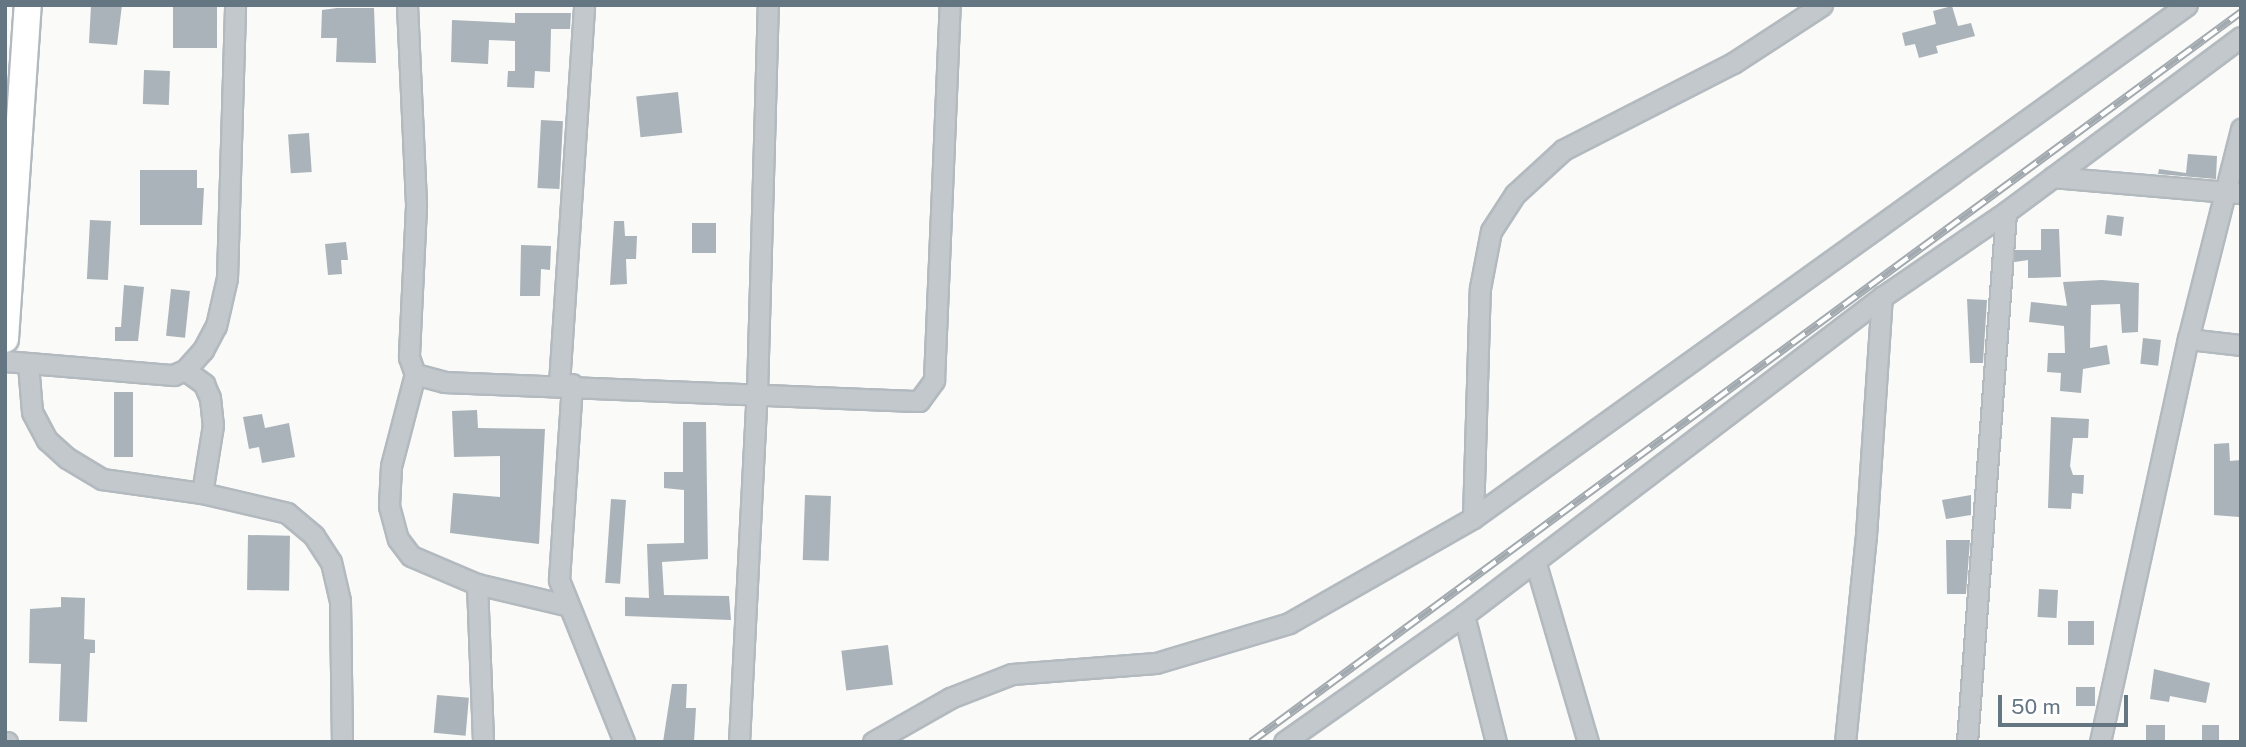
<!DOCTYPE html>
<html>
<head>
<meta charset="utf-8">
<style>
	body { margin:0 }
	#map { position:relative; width:2246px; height:747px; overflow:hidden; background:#fafaf8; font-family:"Public Sans",sans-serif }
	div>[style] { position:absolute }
	.building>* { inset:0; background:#aab3b9; transform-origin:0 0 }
	.roads { filter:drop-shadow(2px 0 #b3babf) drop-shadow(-2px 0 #b3babf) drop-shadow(0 2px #b3babf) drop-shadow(0 -2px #b3babf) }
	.street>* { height:19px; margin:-9.5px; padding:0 9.5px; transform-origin:9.5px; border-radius:9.5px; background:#c3c8cc }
	.secondary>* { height:26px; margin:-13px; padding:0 13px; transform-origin:13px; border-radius:13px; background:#fff }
	.rail>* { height:8px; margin-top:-4px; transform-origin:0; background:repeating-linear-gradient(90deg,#fff 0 16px,#a2aab0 0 32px); box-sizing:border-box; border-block:2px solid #a2aab0 }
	span { translate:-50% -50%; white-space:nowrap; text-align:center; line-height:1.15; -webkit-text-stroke:7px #fff; paint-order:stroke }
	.frame { position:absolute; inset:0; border:7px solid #657683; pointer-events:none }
	.scale { position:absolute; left:1998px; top:695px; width:130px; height:32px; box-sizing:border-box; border:4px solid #657683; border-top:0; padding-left:9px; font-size:21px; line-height:24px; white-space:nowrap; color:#657683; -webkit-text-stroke:5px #fff; paint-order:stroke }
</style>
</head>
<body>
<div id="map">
	<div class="building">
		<i style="clip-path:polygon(91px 5px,122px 5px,117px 45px,89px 43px)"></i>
		<i style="left:173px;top:5px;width:44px;height:43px"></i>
		<i style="clip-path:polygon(1952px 6px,1958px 26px,1971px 23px,1975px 36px,1936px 46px,1938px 53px,1919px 58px,1915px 44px,1905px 46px,1902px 33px,1936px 24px,1933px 11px)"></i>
		<i style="clip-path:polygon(337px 8px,374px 8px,376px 63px,336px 62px,337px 38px,321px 38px,322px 10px)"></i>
		<i style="clip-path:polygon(515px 13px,571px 13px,570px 29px,551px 29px,550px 72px,535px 71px,534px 88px,507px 87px,508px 71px,515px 71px,515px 41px,489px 40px,488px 64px,451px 62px,452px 20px,515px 23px)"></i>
		<i style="left:144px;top:70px;width:26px;height:34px;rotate:2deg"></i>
		<i style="left:678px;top:92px;width:41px;height:42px;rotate:84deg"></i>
		<i style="left:541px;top:120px;width:22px;height:68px;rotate:3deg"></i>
		<i style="left:309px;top:133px;width:39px;height:21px;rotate:86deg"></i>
		<i style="clip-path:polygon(2188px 154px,2217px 156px,2216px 179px,2158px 174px,2159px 169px,2186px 173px)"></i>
		<i style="clip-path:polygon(140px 170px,197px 170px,197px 188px,204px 188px,202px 225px,140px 225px)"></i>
		<i style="left:2107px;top:215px;width:17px;height:19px;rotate:7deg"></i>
		<i style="left:90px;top:220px;width:21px;height:59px;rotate:3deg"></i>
		<i style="clip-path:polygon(614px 221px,624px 221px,625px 236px,637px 236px,636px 259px,626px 259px,627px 284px,610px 285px)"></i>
		<i style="left:692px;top:223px;width:24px;height:30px"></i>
		<i style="clip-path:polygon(2041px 229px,2059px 229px,2061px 277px,2028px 278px,2028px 260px,2015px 262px,2015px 250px,2041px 250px)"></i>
		<i style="clip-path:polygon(346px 242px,348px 260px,341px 260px,342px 274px,328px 275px,325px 244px)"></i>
		<i style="clip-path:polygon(521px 245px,551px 246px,550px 270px,541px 269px,540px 296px,520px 296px)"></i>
		<i style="clip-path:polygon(2102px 280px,2139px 283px,2138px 332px,2122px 333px,2120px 304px,2091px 305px,2090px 348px,2107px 345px,2110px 364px,2083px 369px,2081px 393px,2060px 391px,2061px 373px,2047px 372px,2048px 353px,2065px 353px,2064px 326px,2029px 322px,2031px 302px,2067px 306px,2063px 282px)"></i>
		<i style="clip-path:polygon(124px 285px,144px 287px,138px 341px,115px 341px,115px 327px,121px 327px)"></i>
		<i style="left:171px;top:289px;width:19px;height:47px;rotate:6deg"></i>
		<i style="clip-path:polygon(1967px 299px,1987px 300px,1983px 363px,1970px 363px)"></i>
		<i style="left:2143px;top:338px;width:18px;height:26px;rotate:6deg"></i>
		<i style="left:114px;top:392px;width:19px;height:65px"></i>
		<i style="clip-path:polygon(477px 410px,478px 428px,545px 429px,539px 544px,450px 533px,453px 493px,500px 497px,500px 456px,454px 457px,452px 411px)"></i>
		<i style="clip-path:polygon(262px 414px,265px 428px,289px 423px,295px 457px,262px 463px,259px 447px,249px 449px,243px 417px)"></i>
		<i style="clip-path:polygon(2051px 417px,2089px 419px,2088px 438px,2073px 438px,2070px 466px,2073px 475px,2084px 475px,2083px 494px,2072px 493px,2071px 509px,2048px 508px)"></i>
		<i style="clip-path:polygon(683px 422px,706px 422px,708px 559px,662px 562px,664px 595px,729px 596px,731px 620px,625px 616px,625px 597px,649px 598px,647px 544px,684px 543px,684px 490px,664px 488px,664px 472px,683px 472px)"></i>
		<i style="clip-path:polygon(2229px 443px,2230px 461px,2241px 460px,2239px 517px,2214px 515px,2214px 444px)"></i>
		<i style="left:805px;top:495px;width:26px;height:65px;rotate:2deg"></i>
		<i style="clip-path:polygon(1971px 495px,1971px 515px,1946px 519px,1942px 500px)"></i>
		<i style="left:611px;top:499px;width:15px;height:84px;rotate:4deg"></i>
		<i style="left:248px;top:535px;width:42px;height:55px;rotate:1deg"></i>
		<i style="clip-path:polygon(1946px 540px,1970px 540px,1966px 594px,1947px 594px)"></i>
		<i style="left:2039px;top:589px;width:19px;height:28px;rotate:3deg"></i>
		<i style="clip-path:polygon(61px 597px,85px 598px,84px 639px,95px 640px,95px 653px,90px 653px,87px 722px,59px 721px,61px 664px,29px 663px,30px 609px,61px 607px)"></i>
		<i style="left:2068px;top:621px;width:26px;height:24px"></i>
		<i style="left:888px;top:645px;width:40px;height:47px;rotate:83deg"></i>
		<i style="clip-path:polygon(2154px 669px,2210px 683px,2206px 703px,2170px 696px,2169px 702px,2150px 699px)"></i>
		<i style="clip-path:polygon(672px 684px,687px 684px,686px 708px,696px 708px,694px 742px,663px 742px)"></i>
		<i style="left:2095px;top:687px;width:19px;height:19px;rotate:90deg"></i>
		<i style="left:437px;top:695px;width:32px;height:38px;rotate:5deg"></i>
		<i style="left:2146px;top:725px;width:19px;height:17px"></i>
		<i style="left:2202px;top:725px;width:17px;height:17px"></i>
	</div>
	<div class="roads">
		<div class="street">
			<i style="left:407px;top:5px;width:201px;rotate:87.4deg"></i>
			<i style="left:416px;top:206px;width:151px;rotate:92.7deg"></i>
			<i style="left:409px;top:357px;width:18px;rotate:71deg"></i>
			<i style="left:415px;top:374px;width:30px;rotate:15deg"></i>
			<i style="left:444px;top:382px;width:475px;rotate:2.3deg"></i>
			<i style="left:919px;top:401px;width:26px;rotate:-54deg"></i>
			<i style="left:934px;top:380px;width:375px;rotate:-87.6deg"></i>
			<i style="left:2053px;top:177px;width:189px;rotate:4.9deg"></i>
			<i style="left:2188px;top:339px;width:53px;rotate:6.5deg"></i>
			<i style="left:5px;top:361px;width:169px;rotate:4.8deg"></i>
			<i style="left:173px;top:375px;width:13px;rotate:-23deg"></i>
			<i style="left:185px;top:370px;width:27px;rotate:-48deg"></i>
			<i style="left:203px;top:350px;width:27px;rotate:-62deg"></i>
			<i style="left:216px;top:326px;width:49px;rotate:-77.1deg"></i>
			<i style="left:227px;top:278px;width:273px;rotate:-88.3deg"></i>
			<i style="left:28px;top:364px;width:48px;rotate:85.2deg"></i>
			<i style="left:32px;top:412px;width:32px;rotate:62deg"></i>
			<i style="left:47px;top:440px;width:27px;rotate:42deg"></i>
			<i style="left:67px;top:458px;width:41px;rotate:31deg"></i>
			<i style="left:102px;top:479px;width:101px;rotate:8deg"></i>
			<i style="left:202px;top:493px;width:87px;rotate:13.2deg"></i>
			<i style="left:287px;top:513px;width:35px;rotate:40deg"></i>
			<i style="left:314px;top:536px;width:31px;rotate:57deg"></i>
			<i style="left:331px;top:562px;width:40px;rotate:77deg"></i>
			<i style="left:340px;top:601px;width:141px;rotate:89.2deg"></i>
			<i style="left:185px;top:370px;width:24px;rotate:36deg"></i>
			<i style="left:204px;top:384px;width:15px;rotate:67deg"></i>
			<i style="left:210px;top:398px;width:27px;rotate:84deg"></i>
			<i style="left:213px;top:425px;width:69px;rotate:99.2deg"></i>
			<i style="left:415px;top:374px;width:95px;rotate:104.6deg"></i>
			<i style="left:391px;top:466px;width:40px;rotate:92.9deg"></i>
			<i style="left:389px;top:506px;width:34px;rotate:75deg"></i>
			<i style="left:398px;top:539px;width:21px;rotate:53deg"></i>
			<i style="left:411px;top:556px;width:72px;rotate:23deg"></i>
			<i style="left:477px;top:584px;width:91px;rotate:13.3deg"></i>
			<i style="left:559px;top:384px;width:380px;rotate:-86.2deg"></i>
			<i style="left:572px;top:384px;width:196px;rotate:93.8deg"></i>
			<i style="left:559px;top:580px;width:175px;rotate:68.1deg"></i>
			<i style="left:1473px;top:518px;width:230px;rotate:-88.3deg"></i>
			<i style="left:1480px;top:288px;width:58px;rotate:-79.1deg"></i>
			<i style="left:1491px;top:231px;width:44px;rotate:-57deg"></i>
			<i style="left:1515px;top:194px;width:65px;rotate:-42.5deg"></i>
			<i style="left:1563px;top:150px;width:191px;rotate:-27.1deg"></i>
			<i style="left:1733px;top:63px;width:106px;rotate:-33.1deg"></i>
			<i style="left:1535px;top:561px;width:189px;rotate:73.7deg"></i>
			<i style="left:477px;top:584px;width:158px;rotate:87.8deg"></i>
			<i style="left:1464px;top:615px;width:131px;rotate:75.9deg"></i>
			<i style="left:5px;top:742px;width:2px"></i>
			<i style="left:739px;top:742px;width:350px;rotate:-87.1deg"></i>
			<i style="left:757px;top:392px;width:387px;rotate:-88.4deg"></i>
			<i style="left:873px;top:742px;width:89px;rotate:-29.7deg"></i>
			<i style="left:950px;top:698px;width:66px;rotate:-21.2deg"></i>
			<i style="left:1012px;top:674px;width:144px;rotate:-4.4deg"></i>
			<i style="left:1156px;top:663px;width:139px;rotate:-16.7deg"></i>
			<i style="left:1289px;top:623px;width:212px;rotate:-29.7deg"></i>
			<i style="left:1473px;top:518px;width:879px;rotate:-35.7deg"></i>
			<i style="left:1284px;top:742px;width:220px;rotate:-35.2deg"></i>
			<i style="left:1464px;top:615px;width:525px;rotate:-37.26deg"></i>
			<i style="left:1882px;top:297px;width:150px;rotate:-34.4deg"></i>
			<i style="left:2006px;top:212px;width:293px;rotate:-36.7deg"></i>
			<i style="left:1845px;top:742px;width:208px;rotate:-84.2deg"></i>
			<i style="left:1866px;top:535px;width:239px;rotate:-86.2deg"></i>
			<i style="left:1967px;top:742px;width:531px;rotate:-85.79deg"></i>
			<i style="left:2100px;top:742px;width:412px;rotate:-77.7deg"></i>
			<i style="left:2188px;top:339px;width:217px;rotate:-75.8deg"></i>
		</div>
		<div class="secondary">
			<i style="left:5px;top:339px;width:335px;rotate:-86.1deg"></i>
		</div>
	</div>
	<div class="rail">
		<i style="left:1251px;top:742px;width:1230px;rotate:-36.4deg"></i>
	</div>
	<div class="frame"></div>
	<div class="scale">50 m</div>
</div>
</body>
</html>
